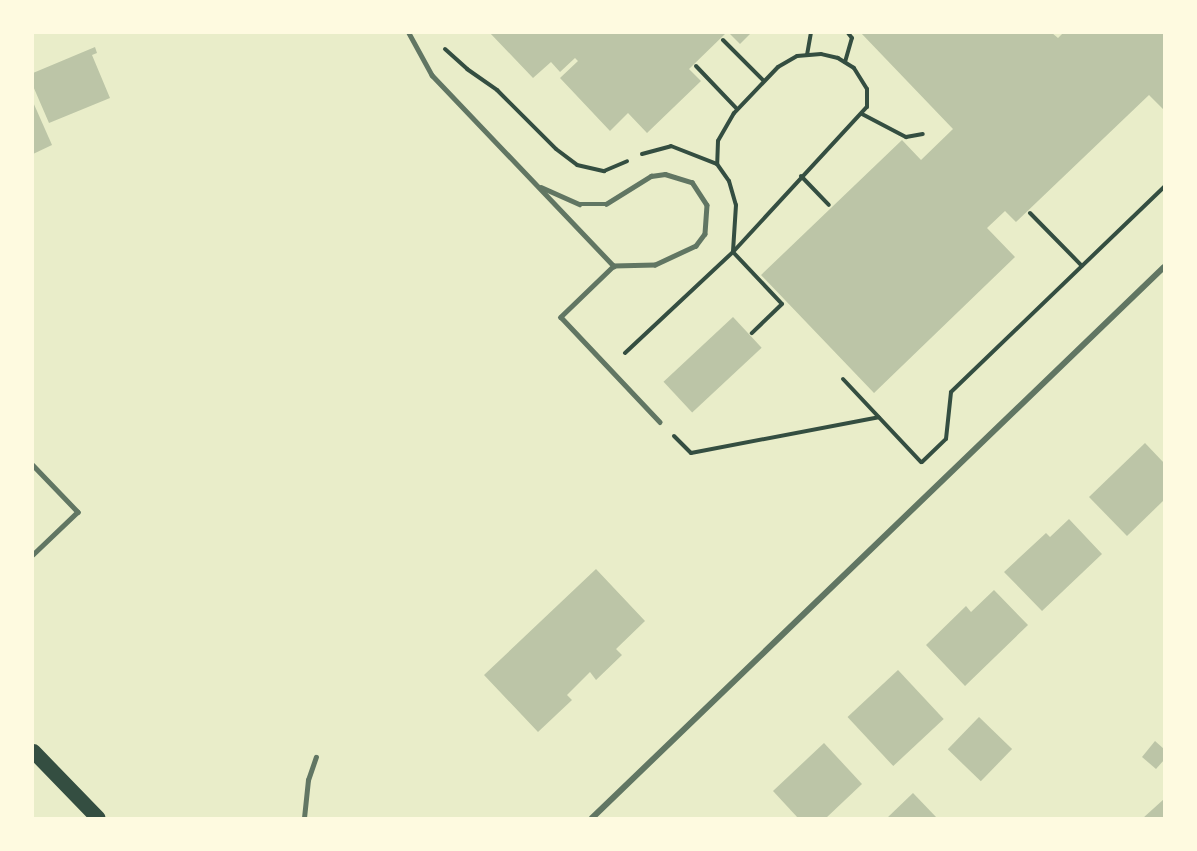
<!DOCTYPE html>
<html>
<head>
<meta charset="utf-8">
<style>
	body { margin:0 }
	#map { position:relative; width:1197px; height:851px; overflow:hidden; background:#e9edc9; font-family:Montserrat,sans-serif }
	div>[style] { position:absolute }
	.building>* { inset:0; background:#bcc5a7; transform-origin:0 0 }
	.path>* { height:4px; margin:-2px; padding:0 2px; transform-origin:2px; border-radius:2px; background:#344e41 }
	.service>* { height:4.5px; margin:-2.25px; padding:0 2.25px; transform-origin:2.25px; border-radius:2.25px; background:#617663 }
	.minor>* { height:6px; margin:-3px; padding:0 3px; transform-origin:3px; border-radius:3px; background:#617663 }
	.primary>* { height:15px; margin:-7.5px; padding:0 7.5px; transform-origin:7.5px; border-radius:7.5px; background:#344e41 }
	span { translate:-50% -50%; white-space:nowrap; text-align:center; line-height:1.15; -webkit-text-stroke:5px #fefae0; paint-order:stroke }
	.frame { position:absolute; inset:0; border:34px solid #fefae0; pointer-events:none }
</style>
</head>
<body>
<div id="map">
	<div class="building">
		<i style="clip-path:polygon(490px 33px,726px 33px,689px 69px,701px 81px,647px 133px,628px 113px,610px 131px,560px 78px,578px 61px,575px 58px,560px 72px,551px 62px,533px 78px)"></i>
		<i style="clip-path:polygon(729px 33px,751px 33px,740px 44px)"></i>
		<i style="clip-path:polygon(861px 33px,1052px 33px,1058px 38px,1063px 33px,1164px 33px,1164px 110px,1149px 95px,1016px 222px,1005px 211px,987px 228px,1015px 257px,874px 393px,761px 275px,902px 140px,921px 160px,953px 129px)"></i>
		<i style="clip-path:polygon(95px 47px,97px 53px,92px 55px,110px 98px,49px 123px,33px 86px,33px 73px)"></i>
		<i style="clip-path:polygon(33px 102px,52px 145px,33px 154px)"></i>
		<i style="left:733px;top:317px;width:42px;height:95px;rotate:47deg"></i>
		<i style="clip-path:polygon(1145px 443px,1164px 463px,1164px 500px,1127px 536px,1089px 497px)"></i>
		<i style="clip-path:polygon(1069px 519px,1102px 554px,1042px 611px,1004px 572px,1046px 533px,1050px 537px)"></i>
		<i style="clip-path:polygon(596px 569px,645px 621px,616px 649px,622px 655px,596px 680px,590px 672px,567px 695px,572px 700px,538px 732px,484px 675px)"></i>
		<i style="clip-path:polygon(994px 590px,1028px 625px,965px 686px,926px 645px,966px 606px,971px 612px)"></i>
		<i style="left:898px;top:670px;width:67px;height:69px;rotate:47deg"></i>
		<i style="left:979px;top:717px;width:46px;height:45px;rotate:44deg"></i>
		<i style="clip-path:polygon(1155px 741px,1164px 749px,1164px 760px,1156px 769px,1142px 757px)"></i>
		<i style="clip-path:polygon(824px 743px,862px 784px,826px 818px,798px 818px,773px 791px)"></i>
		<i style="clip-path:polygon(913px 793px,937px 818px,887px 818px)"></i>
		<i style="clip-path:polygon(1164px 799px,1164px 818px,1143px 818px)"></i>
	</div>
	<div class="path">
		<i style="left:723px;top:40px;width:57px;rotate:45deg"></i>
		<i style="left:445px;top:49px;width:30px;rotate:42deg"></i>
		<i style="left:467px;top:69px;width:37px;rotate:35deg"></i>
		<i style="left:497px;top:90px;width:83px;rotate:45deg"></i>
		<i style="left:556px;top:149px;width:26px;rotate:37deg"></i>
		<i style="left:577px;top:165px;width:28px;rotate:13deg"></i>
		<i style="left:604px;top:171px;width:25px;rotate:-23deg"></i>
		<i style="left:807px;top:55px;width:22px;rotate:-80deg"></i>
		<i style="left:845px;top:62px;width:25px;rotate:-74deg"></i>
		<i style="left:852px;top:38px;width:6px;rotate:-129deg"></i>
		<i style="left:696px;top:66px;width:59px;rotate:46.4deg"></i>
		<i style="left:862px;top:114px;width:50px;rotate:27.6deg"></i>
		<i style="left:906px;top:137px;width:17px;rotate:-10deg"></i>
		<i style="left:642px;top:154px;width:30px;rotate:-15deg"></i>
		<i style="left:671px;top:146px;width:49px;rotate:21.4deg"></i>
		<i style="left:801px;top:176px;width:40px;rotate:46deg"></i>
		<i style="left:1030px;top:213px;width:74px;rotate:45.5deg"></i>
		<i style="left:625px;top:353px;width:148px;rotate:-43.1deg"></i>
		<i style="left:733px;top:252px;width:197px;rotate:-47.3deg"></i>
		<i style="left:867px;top:107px;width:18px;rotate:-90deg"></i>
		<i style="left:867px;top:89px;width:25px;rotate:-122deg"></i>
		<i style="left:854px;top:68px;width:19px;rotate:-148deg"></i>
		<i style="left:838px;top:58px;width:17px;rotate:-167deg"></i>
		<i style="left:821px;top:54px;width:24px;rotate:175deg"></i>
		<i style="left:797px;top:56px;width:22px;rotate:150deg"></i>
		<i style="left:778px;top:67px;width:64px;rotate:133.7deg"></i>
		<i style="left:734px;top:113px;width:32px;rotate:120deg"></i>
		<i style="left:718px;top:141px;width:23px;rotate:92deg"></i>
		<i style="left:717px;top:164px;width:21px;rotate:55deg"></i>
		<i style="left:729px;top:181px;width:25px;rotate:74deg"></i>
		<i style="left:736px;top:205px;width:47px;rotate:93.7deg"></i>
		<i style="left:733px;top:252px;width:71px;rotate:46.7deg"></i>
		<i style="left:782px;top:304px;width:42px;rotate:136deg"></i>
		<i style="left:843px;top:379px;width:114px;rotate:46.8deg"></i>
		<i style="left:674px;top:436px;width:24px;rotate:45deg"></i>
		<i style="left:691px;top:453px;width:191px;rotate:-10.8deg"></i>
		<i style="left:922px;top:462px;width:33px;rotate:-44deg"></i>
		<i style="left:946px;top:439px;width:47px;rotate:-83.9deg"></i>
		<i style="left:951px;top:392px;width:296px;rotate:-43.9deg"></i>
	</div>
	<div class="service">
		<i style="left:409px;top:33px;width:48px;rotate:61.3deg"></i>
		<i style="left:432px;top:75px;width:264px;rotate:46.4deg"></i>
		<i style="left:614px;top:266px;width:74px;rotate:136.1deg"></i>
		<i style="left:561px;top:317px;width:144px;rotate:46.7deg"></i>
		<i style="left:541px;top:187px;width:42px;rotate:24.1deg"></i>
		<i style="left:579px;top:204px;width:27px"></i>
		<i style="left:606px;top:204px;width:53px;rotate:-31.9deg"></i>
		<i style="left:651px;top:176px;width:14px;rotate:-8deg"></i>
		<i style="left:665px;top:174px;width:28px;rotate:17deg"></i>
		<i style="left:692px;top:182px;width:27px;rotate:57deg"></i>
		<i style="left:707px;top:205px;width:29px;rotate:94deg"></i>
		<i style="left:705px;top:234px;width:15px;rotate:127deg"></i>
		<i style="left:696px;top:246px;width:45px;rotate:155.1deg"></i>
		<i style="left:655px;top:265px;width:41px;rotate:178.6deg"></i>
		<i style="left:33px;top:465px;width:65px;rotate:46.2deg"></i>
		<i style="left:78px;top:512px;width:62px;rotate:136.3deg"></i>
		<i style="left:304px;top:818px;width:38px;rotate:-84deg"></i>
		<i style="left:308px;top:780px;width:24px;rotate:-71deg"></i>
	</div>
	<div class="minor">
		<i style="left:592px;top:818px;width:794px;rotate:-43.93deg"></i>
	</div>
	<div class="primary">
		<i style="left:33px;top:751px;width:93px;rotate:45.9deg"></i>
	</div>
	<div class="frame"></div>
</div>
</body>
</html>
